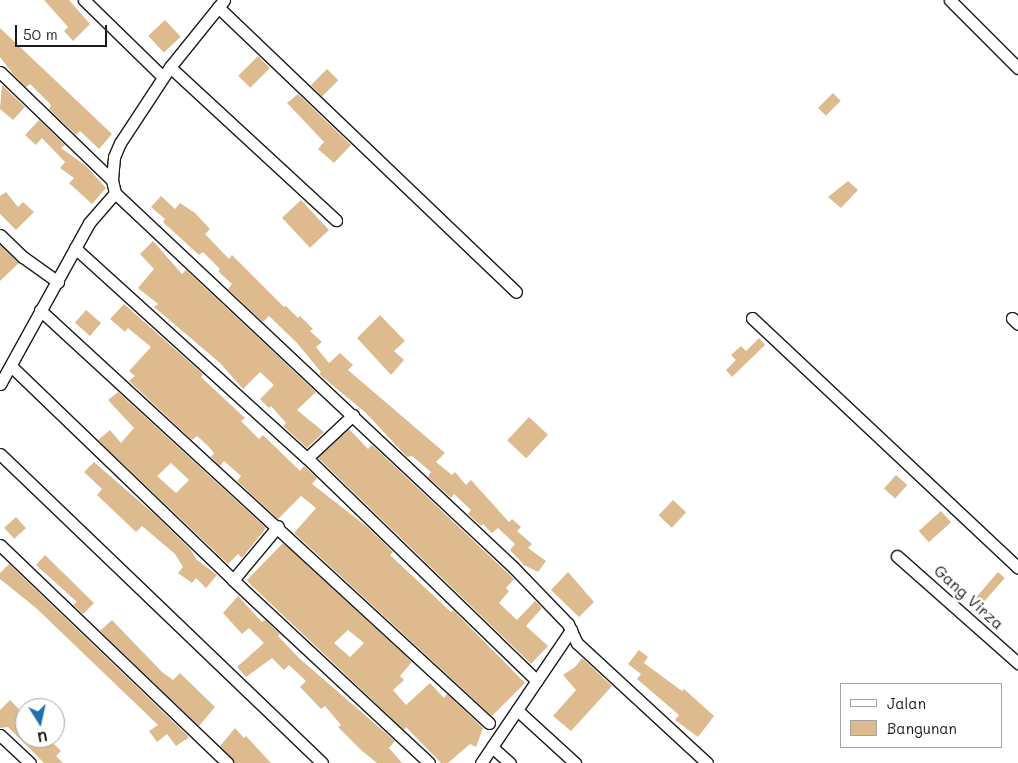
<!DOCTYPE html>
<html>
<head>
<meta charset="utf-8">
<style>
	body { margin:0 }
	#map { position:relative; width:1018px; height:763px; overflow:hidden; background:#fff; font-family:Mali,sans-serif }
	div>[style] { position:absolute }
	.building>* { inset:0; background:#ddbb8f; transform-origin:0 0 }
	.roads { filter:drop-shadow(1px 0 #1c1c1c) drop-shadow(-1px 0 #1c1c1c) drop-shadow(0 1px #1c1c1c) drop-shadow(0 -1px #1c1c1c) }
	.minor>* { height:11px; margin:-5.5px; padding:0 5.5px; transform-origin:5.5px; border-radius:5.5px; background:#fff }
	span { translate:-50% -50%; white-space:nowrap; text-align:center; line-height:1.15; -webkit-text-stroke:5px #fff; paint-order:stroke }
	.street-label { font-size:16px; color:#1c1c1c }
	.legend { position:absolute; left:840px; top:683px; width:162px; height:65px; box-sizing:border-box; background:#fff; border:1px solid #a4a4a4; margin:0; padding:6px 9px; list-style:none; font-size:15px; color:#1c1c1c }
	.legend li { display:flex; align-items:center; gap:10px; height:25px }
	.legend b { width:25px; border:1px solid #a4a4a4 }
	.north { position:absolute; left:15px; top:698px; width:50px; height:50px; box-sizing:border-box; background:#fff; border:1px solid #a4a4a4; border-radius:50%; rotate:170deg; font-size:14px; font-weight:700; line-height:20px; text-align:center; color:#1c1c1c }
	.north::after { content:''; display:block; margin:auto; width:18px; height:22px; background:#1f6fb2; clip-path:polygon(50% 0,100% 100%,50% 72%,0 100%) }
	.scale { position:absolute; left:15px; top:25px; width:92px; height:22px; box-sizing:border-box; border:2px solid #1c1c1c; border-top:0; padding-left:6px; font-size:15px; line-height:18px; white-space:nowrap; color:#1c1c1c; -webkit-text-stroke:4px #fff; paint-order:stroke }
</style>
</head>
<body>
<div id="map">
	<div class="building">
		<i style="clip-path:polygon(44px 0,69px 0,90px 24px,73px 41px,64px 31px,68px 27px)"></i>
		<i style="left:165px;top:20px;width:23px;height:23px;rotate:47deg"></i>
		<i style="clip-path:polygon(0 28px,112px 134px,99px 149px,80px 131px,76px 135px,49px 109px,51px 105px,30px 84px,26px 87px,13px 74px,0 57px)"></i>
		<i style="left:258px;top:56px;width:17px;height:28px;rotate:45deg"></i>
		<i style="left:327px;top:69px;width:16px;height:23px;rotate:45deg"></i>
		<i style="clip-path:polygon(2px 85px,25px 107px,13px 120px,0 109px)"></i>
		<i style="left:833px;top:93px;width:11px;height:21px;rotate:45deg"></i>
		<i style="clip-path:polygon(298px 94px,351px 145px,334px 163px,318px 149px,324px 142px,287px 103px)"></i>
		<i style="clip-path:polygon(39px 120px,65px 145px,61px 148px,86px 166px,106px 188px,92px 204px,69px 183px,74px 178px,60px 168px,65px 162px,42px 138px,36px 145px,25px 135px)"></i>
		<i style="clip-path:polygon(848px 181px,858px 190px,841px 208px,828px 197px)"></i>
		<i style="clip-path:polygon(6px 192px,18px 207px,23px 202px,34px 212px,16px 230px,0 214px,0 196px)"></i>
		<i style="clip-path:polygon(161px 196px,175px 209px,180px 203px,195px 213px,210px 229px,205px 234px,229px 259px,232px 255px,284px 307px,286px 306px,298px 318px,300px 316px,313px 329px,310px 331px,322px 342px,316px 347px,329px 363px,340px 353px,353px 365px,348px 370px,445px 453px,436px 462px,452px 475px,455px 472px,466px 485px,471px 480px,509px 522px,512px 519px,521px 527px,517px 531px,532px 544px,528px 548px,546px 561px,538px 572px,524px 565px,510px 550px,515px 544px,498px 528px,492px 533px,483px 524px,481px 526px,468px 514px,471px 510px,454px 494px,451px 498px,428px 477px,431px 472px,412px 456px,407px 457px,366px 413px,319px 374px,321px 372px,297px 343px,269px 316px,263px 322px,228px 289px,232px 284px,218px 271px,220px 269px,203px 252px,199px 255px,163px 222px,165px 219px,151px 207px)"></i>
		<i style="left:301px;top:200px;width:41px;height:26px;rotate:47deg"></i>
		<i style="clip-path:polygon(153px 241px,182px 274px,186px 270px,316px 392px,297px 410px,324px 432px,307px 448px,283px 426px,286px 423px,271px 406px,269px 408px,260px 399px,274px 385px,260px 372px,243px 389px,220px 363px,154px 307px,158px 304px,138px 288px,154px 269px,140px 254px)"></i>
		<i style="clip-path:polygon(0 245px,19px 263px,0 281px)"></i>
		<i style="clip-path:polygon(124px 304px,203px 374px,201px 377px,245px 418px,241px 421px,259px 439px,263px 435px,300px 471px,304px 466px,317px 478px,312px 484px,366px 526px,393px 552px,390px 555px,451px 612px,453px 610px,525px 683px,492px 716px,294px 533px,316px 508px,301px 496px,278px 519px,237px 481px,241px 476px,224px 461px,220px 466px,211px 457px,214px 453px,207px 445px,197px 436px,192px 440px,129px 381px,135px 376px,129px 371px,151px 347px,128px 328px,125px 332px,110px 319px)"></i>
		<i style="left:86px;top:310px;width:20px;height:17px;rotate:41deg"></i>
		<i style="clip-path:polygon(380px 315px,405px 341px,394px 351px,404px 360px,391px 375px,357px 338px)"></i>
		<i style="clip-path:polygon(759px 338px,765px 345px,732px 377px,726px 370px,736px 360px,731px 355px,741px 346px,746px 351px)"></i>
		<i style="clip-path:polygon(evenodd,118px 392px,266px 528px,242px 558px,238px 554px,228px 564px,98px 440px,110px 430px,121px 443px,134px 428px,108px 400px,118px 392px,171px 463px,189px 480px,176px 493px,157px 476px,171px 463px)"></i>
		<i style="left:529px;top:417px;width:26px;height:32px;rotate:43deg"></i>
		<i style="clip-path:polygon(349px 429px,368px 449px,372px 445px,514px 579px,506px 588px,509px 591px,499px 603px,517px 620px,535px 601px,542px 608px,526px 626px,548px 646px,531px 664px,318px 458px)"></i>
		<i style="clip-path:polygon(94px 462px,154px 514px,190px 549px,196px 559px,217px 575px,206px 588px,196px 578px,192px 583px,178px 573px,183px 567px,175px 554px,142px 526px,136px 532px,97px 495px,102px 489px,84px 472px)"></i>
		<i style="left:896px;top:475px;width:15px;height:18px;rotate:42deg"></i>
		<i style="left:673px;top:500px;width:18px;height:21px;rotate:43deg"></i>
		<i style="left:941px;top:511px;width:15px;height:30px;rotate:48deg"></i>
		<i style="left:16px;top:517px;width:15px;height:16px;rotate:48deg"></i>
		<i style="clip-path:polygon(evenodd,283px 543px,412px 662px,400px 676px,404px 680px,393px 690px,406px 705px,430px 683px,444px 698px,447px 694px,483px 728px,476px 747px,470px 744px,448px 763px,441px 763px,406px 727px,404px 730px,249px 583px,247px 580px,283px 543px,348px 630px,364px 643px,350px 657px,334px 643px,348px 630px)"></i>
		<i style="clip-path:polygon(45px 555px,94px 603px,83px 614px,73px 605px,77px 602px,36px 565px)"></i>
		<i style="clip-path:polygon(9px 564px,188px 736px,188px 738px,176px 746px,167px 734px,157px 742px,149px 731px,158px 725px,36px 608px,0 579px,0 573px)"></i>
		<i style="clip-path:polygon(568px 572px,594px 602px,579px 617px,551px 590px)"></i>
		<i style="left:998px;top:572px;width:9px;height:37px;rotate:41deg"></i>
		<i style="clip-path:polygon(238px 596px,262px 622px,265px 620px,280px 634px,278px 636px,300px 659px,395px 741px,389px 748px,402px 763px,377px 763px,361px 750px,338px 727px,341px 725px,325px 706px,321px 709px,300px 687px,306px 681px,289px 665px,284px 670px,272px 658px,246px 677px,237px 667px,264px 643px,249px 628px,242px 634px,223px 613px)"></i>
		<i style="clip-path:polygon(112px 620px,162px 672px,173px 680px,180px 673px,215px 707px,199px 726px,100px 631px)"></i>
		<i style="clip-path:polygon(639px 650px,648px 657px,644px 663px,682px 691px,684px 689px,714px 716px,698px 737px,675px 720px,679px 715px,637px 679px,641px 674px,628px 664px)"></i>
		<i style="clip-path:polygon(582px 658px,612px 686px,571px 731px,553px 716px,576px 690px,563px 675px,575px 667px)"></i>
		<i style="clip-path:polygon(10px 700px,23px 713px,17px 719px,25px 727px,25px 738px,48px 738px,61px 751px,56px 756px,63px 763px,44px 763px,8px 727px,0 728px,0 710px)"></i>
		<i style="clip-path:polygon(235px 728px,244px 738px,246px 736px,271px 763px,234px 763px,220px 746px)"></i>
	</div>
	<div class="roads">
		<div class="minor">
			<i style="left:84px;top:0;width:110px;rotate:44.3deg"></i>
			<i style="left:950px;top:0;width:96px;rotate:45deg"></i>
			<i style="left:218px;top:7px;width:412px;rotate:43.7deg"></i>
			<i style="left:170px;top:67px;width:226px;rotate:42.7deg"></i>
			<i style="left:0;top:72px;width:156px;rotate:44deg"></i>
			<i style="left:112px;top:180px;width:13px;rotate:77deg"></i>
			<i style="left:115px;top:193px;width:40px;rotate:131deg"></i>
			<i style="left:89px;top:223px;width:184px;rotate:118.9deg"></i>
			<i style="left:112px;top:180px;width:23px;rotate:-85deg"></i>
			<i style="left:114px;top:157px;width:15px;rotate:-67deg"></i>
			<i style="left:120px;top:143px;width:91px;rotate:-56.7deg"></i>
			<i style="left:170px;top:67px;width:86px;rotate:-51.1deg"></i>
			<i style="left:115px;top:193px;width:548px;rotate:43.22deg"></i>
			<i style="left:514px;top:568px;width:78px;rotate:46deg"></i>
			<i style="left:568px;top:624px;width:21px;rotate:65deg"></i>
			<i style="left:577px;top:643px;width:177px;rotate:42.7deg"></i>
			<i style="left:0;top:235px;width:32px;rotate:44deg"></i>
			<i style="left:23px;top:257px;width:43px;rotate:35.5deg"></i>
			<i style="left:75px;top:248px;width:313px;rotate:42.2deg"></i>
			<i style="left:307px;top:458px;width:320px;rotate:44.1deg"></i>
			<i style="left:40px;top:310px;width:610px;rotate:42.61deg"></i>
			<i style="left:752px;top:318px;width:365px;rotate:43.2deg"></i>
			<i style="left:1012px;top:318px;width:8px;rotate:45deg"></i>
			<i style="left:12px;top:367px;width:307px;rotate:43.9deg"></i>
			<i style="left:233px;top:580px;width:268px;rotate:43deg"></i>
			<i style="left:0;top:454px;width:446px;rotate:43.8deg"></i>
			<i style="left:307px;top:458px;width:63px;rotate:-43.1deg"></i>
			<i style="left:0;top:545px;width:315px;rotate:43.8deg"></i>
			<i style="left:897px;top:556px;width:162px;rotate:41.5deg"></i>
			<i style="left:233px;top:580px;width:70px;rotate:-50.2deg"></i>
			<i style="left:517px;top:710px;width:79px;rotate:42.4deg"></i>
			<i style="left:0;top:735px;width:41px;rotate:43deg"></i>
			<i style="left:492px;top:747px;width:24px;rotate:42deg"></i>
			<i style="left:481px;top:763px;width:161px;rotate:-55.9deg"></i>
		</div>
	</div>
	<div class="street-label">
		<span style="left:969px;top:597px;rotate:42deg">Gang Virza</span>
	</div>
	<ul class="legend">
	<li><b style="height:6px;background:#fff"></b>Jalan</li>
	<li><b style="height:14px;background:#ddbb8f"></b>Bangunan</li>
	</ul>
	<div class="north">U</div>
	<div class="scale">50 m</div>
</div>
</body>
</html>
